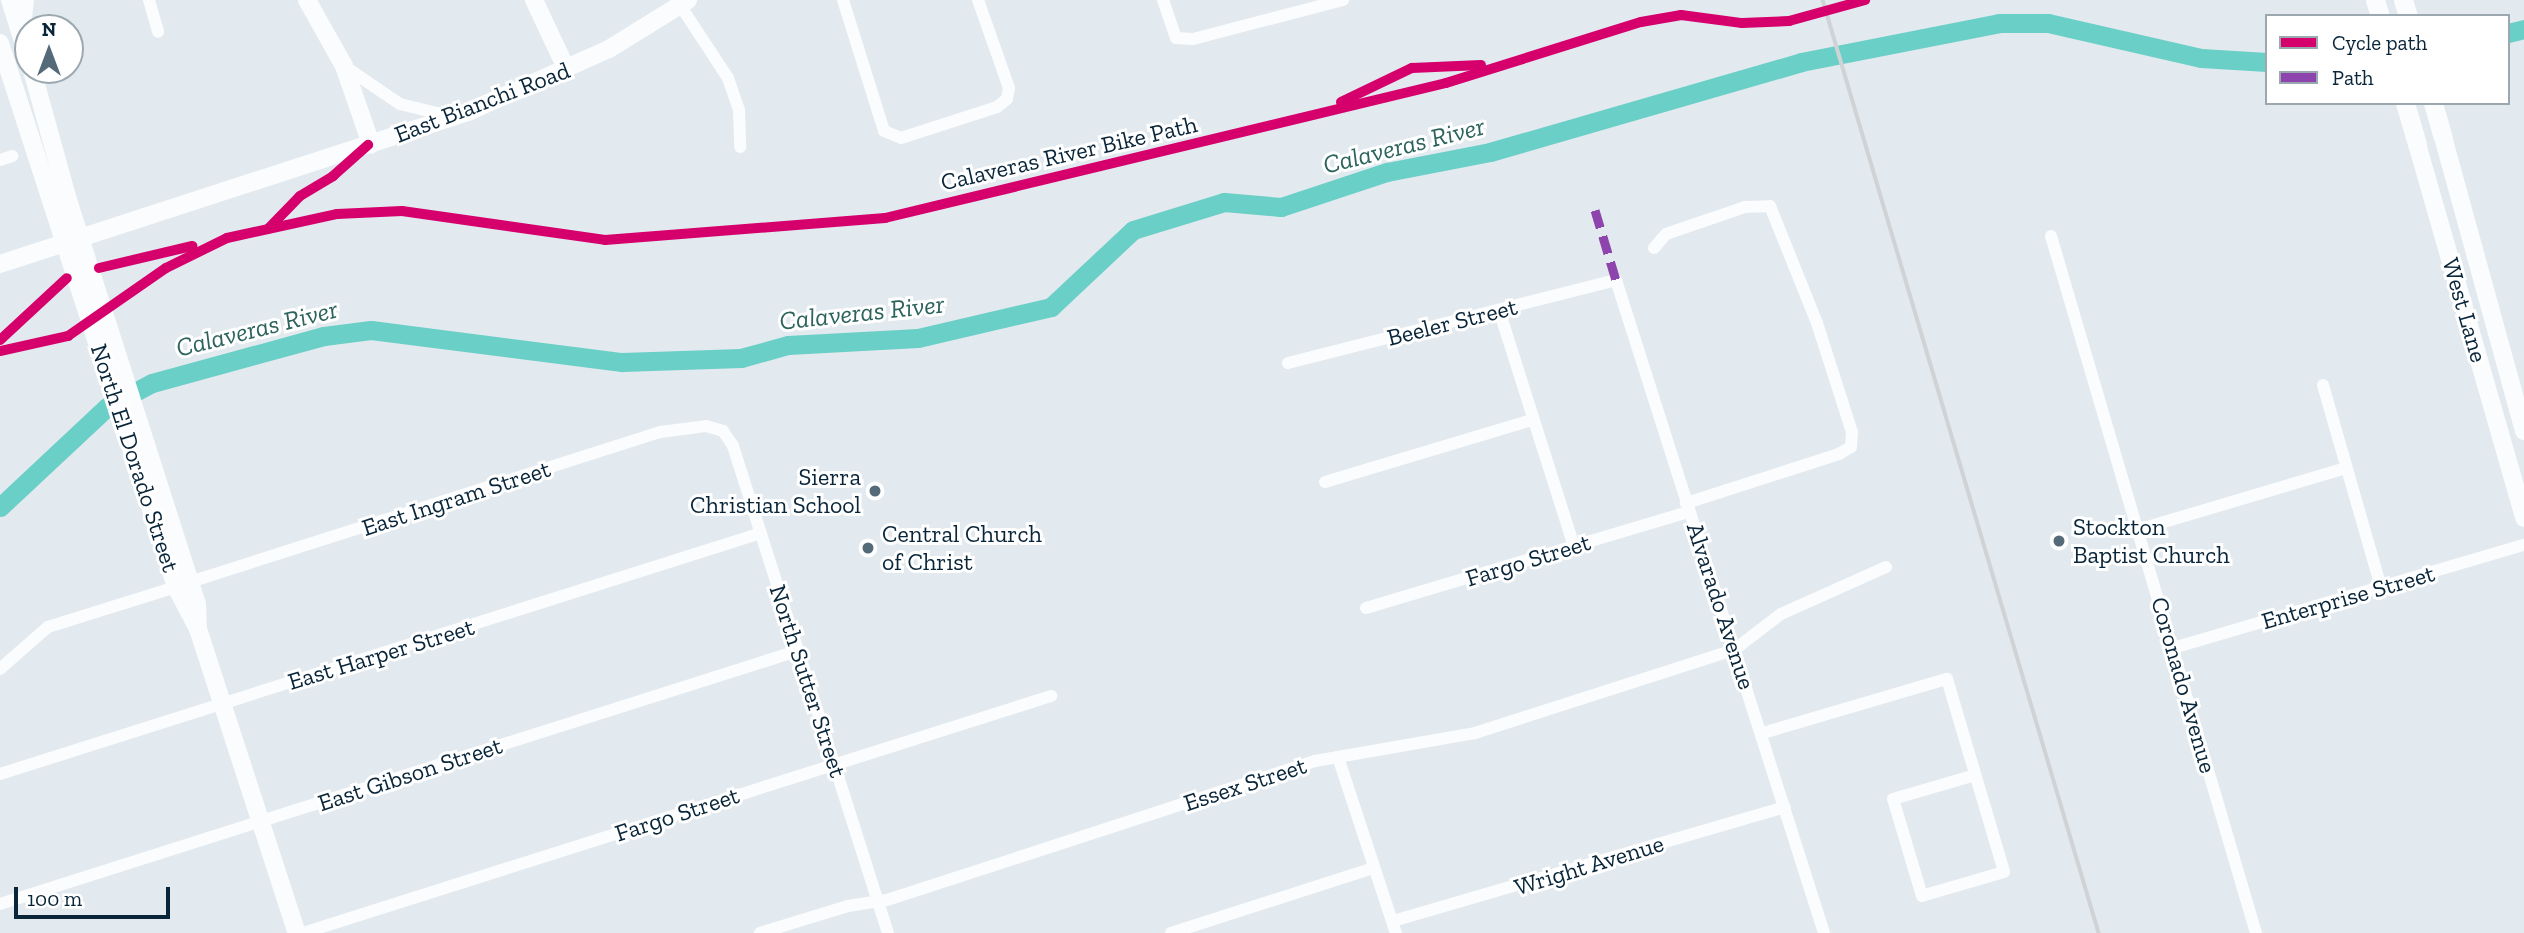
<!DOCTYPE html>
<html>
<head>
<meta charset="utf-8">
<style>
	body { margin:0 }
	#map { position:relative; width:2524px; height:933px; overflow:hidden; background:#e2e9ef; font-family:"Zilla Slab",serif }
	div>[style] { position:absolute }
	.river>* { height:19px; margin:-9.5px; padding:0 9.5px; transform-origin:9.5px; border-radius:9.5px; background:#6acfc6 }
	.street>* { height:12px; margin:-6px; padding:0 6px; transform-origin:6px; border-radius:6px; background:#fbfcfd }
	.secondary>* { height:18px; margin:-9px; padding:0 9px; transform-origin:9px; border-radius:9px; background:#fbfcfd }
	.primary>* { height:19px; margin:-9.5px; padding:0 9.5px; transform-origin:9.5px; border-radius:9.5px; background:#fbfcfd }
	.rail>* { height:3.5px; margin:-1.75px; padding:0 1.75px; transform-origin:1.75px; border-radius:1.75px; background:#cfd3d6 }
	.quiet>* { height:9px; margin-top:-4.5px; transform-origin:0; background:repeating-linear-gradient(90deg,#8e44ad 0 18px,transparent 0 27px) }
	.cycleway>* { height:10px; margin:-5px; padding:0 5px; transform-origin:5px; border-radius:5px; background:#d6006c }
	.dots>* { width:19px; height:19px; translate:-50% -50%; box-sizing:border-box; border:4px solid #fff; border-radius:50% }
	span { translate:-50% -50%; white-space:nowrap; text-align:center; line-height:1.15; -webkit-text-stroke:6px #fff; paint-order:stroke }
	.street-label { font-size:24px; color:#082539 }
	.poi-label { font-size:24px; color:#082539 }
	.right { translate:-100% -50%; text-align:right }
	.left { translate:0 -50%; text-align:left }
	.water-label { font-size:26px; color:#2c635c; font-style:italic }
	.legend { position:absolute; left:2265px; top:14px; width:245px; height:91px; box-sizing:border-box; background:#fff; border:2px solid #9ca8b0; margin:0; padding:9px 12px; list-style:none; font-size:21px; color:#082539 }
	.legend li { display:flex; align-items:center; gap:14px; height:35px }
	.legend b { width:35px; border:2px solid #9ca8b0 }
	.north { position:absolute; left:14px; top:14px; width:70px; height:70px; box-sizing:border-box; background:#fff; border:2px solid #9ca8b0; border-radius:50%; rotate:0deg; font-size:19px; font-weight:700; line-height:28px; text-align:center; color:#082539 }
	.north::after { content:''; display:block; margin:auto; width:24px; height:32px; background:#546a79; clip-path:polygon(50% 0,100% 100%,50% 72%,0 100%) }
	.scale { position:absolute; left:14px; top:887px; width:156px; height:32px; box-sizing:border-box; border:4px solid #082539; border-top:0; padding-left:9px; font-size:21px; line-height:24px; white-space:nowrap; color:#082539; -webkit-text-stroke:5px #fff; paint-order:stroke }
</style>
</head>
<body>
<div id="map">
	<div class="river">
		<i style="left:2508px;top:33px;width:16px;rotate:-14deg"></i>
		<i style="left:0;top:507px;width:146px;rotate:-43.1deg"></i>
		<i style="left:107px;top:407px;width:51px;rotate:-28.1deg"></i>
		<i style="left:152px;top:383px;width:178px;rotate:-15.3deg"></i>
		<i style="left:324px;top:336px;width:47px;rotate:-7.3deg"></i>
		<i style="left:371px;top:330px;width:253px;rotate:7.3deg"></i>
		<i style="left:622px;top:362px;width:119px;rotate:-1.9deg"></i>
		<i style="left:741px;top:358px;width:49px;rotate:-15.5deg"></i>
		<i style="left:788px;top:345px;width:130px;rotate:-3.1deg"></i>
		<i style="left:918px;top:338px;width:137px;rotate:-13.1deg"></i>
		<i style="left:1051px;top:307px;width:112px;rotate:-43.2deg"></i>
		<i style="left:1133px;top:230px;width:95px;rotate:-17.1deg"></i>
		<i style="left:1224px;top:202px;width:57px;rotate:5deg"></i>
		<i style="left:1281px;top:207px;width:112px;rotate:-18.3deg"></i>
		<i style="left:1387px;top:172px;width:105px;rotate:-11deg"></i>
		<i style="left:1490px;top:152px;width:324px;rotate:-16.1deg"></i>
		<i style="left:1801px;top:62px;width:202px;rotate:-11.1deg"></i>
		<i style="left:1999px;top:23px;width:49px"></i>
		<i style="left:2048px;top:23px;width:157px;rotate:12.9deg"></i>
		<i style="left:2201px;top:58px;width:66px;rotate:3.5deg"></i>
	</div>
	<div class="street">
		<i style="left:149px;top:0;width:33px;rotate:74deg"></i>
		<i style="left:843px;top:0;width:137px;rotate:72.6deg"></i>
		<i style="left:884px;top:131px;width:18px;rotate:22deg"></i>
		<i style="left:901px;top:138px;width:101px;rotate:-17.9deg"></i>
		<i style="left:997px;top:107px;width:13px;rotate:-39deg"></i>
		<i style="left:1007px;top:99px;width:11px;rotate:-80deg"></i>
		<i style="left:1009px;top:88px;width:93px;rotate:-109.4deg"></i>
		<i style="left:1163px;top:0;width:40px;rotate:71.1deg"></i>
		<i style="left:1176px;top:38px;width:17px;rotate:3deg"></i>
		<i style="left:1193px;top:39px;width:155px;rotate:-14.6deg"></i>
		<i style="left:680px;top:5px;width:87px;rotate:56.7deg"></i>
		<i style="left:728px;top:78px;width:34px;rotate:71deg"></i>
		<i style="left:739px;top:110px;width:37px;rotate:88deg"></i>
		<i style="left:344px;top:66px;width:68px;rotate:34.2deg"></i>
		<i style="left:400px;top:104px;width:50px;rotate:13.8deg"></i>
		<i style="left:0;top:160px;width:13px;rotate:-18deg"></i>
		<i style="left:2051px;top:236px;width:727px;rotate:73.61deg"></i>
		<i style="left:1654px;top:248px;width:18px;rotate:-49deg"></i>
		<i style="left:1666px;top:234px;width:83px;rotate:-18.9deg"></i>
		<i style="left:1745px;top:207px;width:25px;rotate:-2deg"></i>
		<i style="left:1770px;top:206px;width:126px;rotate:68.1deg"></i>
		<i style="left:1817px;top:323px;width:114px;rotate:72.2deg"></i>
		<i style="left:1852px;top:432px;width:15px;rotate:94deg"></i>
		<i style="left:1851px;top:447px;width:14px;rotate:150deg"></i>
		<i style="left:1839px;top:454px;width:161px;rotate:162.2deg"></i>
		<i style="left:1499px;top:310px;width:248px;rotate:72.4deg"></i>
		<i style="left:1288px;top:363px;width:338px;rotate:-14.2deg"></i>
		<i style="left:1616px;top:280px;width:685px;rotate:72.33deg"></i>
		<i style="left:2323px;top:385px;width:210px;rotate:74deg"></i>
		<i style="left:1325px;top:482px;width:216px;rotate:-16.7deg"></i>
		<i style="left:2137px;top:530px;width:218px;rotate:-16.5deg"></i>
		<i style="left:190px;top:582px;width:493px;rotate:-17.7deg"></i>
		<i style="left:660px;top:432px;width:46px;rotate:-7.4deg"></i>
		<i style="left:706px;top:426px;width:18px;rotate:16deg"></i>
		<i style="left:723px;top:431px;width:18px;rotate:56deg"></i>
		<i style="left:733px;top:446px;width:511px;rotate:72.35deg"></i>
		<i style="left:1366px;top:608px;width:337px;rotate:-16.6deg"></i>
		<i style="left:2173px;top:648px;width:366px;rotate:-16.4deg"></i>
		<i style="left:0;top:669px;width:64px;rotate:-41.2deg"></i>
		<i style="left:48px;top:627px;width:134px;rotate:-17.4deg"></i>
		<i style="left:1763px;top:733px;width:192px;rotate:-16.4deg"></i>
		<i style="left:1947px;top:679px;width:201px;rotate:73.5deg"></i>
		<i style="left:2004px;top:872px;width:85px;rotate:163.7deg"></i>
		<i style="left:1922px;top:896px;width:101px;rotate:-106.6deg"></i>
		<i style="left:1893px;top:799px;width:85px;rotate:-16.3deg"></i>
		<i style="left:1338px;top:757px;width:185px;rotate:71.8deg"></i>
		<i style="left:0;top:774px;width:798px;rotate:-17.57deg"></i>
		<i style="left:0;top:904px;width:836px;rotate:-17.61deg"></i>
		<i style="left:1393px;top:921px;width:408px;rotate:-16.2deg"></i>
		<i style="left:303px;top:933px;width:785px;rotate:-17.58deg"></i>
		<i style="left:760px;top:933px;width:92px;rotate:-17.1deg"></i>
		<i style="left:848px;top:906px;width:39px;rotate:-9deg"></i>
		<i style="left:887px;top:900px;width:450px;rotate:-18deg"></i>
		<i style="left:1315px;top:761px;width:162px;rotate:-9.9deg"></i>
		<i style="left:1475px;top:733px;width:272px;rotate:-17.8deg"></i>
		<i style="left:1734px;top:650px;width:59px;rotate:-37.5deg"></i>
		<i style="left:1781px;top:614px;width:115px;rotate:-24.1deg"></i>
		<i style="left:1171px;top:933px;width:213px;rotate:-17.8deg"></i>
	</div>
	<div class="secondary">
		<i style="left:10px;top:0;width:60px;rotate:72.5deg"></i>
		<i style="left:307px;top:0;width:76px;rotate:60.7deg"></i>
		<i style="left:344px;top:66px;width:83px;rotate:70.9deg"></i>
		<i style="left:534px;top:0;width:77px;rotate:64.8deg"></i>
		<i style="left:22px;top:28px;width:28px;rotate:-84deg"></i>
		<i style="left:0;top:43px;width:572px;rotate:72.07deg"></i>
		<i style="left:176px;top:587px;width:47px;rotate:62.4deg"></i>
		<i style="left:32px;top:70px;width:135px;rotate:74.5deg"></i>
		<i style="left:68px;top:200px;width:424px;rotate:72.3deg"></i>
		<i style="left:197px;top:604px;width:25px;rotate:88deg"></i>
		<i style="left:198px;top:629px;width:320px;rotate:72deg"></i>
		<i style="left:2443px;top:137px;width:305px;rotate:74.6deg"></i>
		<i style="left:2417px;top:144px;width:389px;rotate:74deg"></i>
		<i style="left:0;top:264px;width:492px;rotate:-18deg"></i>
		<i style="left:468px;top:112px;width:154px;rotate:-24.1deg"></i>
		<i style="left:609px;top:49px;width:93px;rotate:-31.8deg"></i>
	</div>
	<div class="primary">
		<i style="left:2375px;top:0;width:17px;rotate:73deg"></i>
		<i style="left:2403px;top:0;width:17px;rotate:73deg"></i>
		<i style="left:2405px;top:103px;width:43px;rotate:73.7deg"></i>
		<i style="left:2433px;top:103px;width:35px;rotate:74deg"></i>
	</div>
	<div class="rail">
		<i style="left:1823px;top:0;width:973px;rotate:73.52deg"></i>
	</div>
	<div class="quiet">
		<i style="left:1595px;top:210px;width:73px;rotate:73.3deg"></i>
	</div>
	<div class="cycleway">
		<i style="left:1341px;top:102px;width:79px;rotate:-25.6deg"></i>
		<i style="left:1412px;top:68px;width:69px;rotate:-2.5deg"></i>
		<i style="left:268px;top:229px;width:46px;rotate:-45.9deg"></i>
		<i style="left:300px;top:196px;width:39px;rotate:-31deg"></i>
		<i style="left:333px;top:176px;width:47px;rotate:-41.5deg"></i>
		<i style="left:99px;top:268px;width:96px;rotate:-13.3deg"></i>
		<i style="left:0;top:340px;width:91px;rotate:-42.8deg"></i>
		<i style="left:0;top:351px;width:70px;rotate:-12.4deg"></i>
		<i style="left:68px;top:336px;width:119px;rotate:-34.8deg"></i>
		<i style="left:166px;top:268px;width:68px;rotate:-26.2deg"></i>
		<i style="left:227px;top:238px;width:113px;rotate:-12.3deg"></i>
		<i style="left:337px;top:214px;width:65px;rotate:-2.6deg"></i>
		<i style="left:402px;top:211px;width:205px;rotate:8.1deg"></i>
		<i style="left:605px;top:240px;width:281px;rotate:-4.5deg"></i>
		<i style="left:885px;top:218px;width:577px;rotate:-13.53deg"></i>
		<i style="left:1446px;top:83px;width:204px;rotate:-17.4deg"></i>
		<i style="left:1641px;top:22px;width:41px;rotate:-9.9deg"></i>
		<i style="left:1681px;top:15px;width:62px;rotate:7.5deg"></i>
		<i style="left:1742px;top:23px;width:47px;rotate:-2.4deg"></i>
		<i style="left:1789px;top:21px;width:79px;rotate:-15.4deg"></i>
	</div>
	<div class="dots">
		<i style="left:875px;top:491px;background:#546a79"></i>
		<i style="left:2059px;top:541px;background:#546a79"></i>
		<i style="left:868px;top:548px;background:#546a79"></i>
	</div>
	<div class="street-label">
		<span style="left:482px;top:102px;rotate:-21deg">East Bianchi Road</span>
		<span style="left:1069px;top:153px;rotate:-13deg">Calaveras River Bike Path</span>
		<span style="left:2465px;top:310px;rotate:74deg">West Lane</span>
		<span style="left:1452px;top:322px;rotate:-14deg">Beeler Street</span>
		<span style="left:135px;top:458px;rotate:72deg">North El Dorado Street</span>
		<span style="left:456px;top:498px;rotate:-18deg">East Ingram Street</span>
		<span style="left:1528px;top:560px;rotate:-17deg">Fargo Street</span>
		<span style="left:2348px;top:597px;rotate:-16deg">Enterprise Street</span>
		<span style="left:1721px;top:606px;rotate:72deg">Alvarado Avenue</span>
		<span style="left:381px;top:654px;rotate:-17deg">East Harper Street</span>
		<span style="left:808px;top:681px;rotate:72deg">North Sutter Street</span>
		<span style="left:2184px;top:685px;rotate:74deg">Coronado Avenue</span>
		<span style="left:410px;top:774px;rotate:-18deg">East Gibson Street</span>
		<span style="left:1245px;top:784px;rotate:-18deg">Essex Street</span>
		<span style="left:677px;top:814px;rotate:-18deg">Fargo Street</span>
		<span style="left:1589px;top:865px;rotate:-17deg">Wright Avenue</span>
	</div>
	<div class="poi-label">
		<span class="right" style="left:861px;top:491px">Sierra<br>Christian School</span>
		<span class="left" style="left:2073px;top:541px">Stockton<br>Baptist Church</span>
		<span class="left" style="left:882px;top:548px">Central Church<br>of Christ</span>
	</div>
	<div class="water-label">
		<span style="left:1404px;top:146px;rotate:-14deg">Calaveras River</span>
		<span style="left:862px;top:313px;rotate:-6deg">Calaveras River</span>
		<span style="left:257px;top:329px;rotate:-14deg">Calaveras River</span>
	</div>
	<ul class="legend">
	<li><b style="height:9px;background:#d6006c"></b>Cycle path</li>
	<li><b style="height:9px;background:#8e44ad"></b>Path</li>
	</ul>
	<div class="north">N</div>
	<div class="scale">100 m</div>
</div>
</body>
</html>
